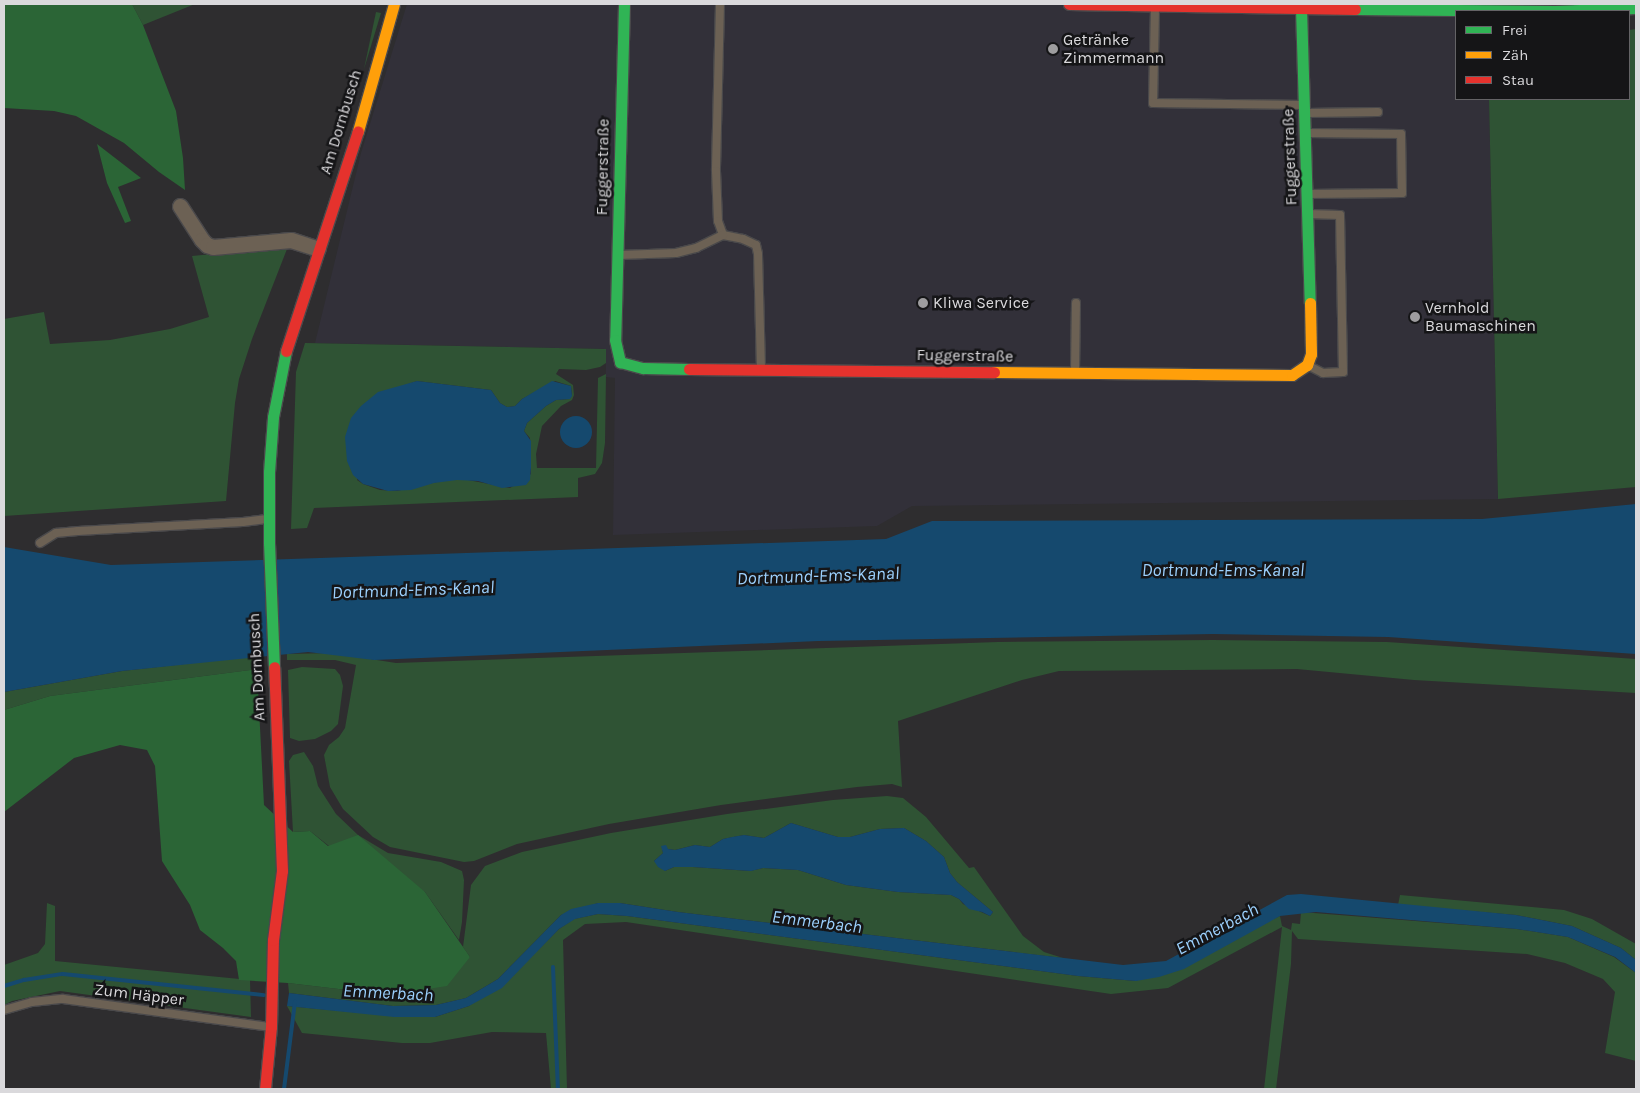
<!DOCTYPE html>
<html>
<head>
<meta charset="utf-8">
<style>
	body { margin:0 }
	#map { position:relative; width:1640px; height:1093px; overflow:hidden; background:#2e2d2f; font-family:Karla,sans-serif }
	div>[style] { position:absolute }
	.built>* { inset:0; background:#323039 }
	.green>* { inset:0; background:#2f5334 }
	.forest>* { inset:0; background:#2b6536 }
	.water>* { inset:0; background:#15496e }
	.round { border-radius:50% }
	.stream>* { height:4px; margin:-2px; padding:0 2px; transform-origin:2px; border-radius:2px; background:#15496e }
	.roads { filter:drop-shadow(1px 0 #4a494b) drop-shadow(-1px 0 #4a494b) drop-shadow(0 1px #4a494b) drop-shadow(0 -1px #4a494b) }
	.lane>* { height:8px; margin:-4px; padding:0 4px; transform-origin:4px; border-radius:4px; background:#6c6154 }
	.street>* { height:15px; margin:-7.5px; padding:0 7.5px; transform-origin:7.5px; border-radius:7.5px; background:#6c6154 }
	.fast>* { height:11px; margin:-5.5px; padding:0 5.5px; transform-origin:5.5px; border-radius:5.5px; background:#30b455 }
	.slow>* { height:11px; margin:-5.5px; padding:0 5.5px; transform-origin:5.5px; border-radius:5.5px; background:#ff9f0a }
	.jam>* { height:11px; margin:-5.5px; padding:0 5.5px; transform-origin:5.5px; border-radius:5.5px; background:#e5322d }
	.dots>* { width:14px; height:14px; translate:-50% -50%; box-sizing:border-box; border:2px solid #151517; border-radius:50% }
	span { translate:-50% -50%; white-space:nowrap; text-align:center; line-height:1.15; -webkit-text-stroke:5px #151517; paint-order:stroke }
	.poi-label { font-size:16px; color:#dad9dc }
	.left { translate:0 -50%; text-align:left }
	.street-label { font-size:16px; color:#dad9dc }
	.water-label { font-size:18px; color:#9cd1fe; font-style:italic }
	.frame { position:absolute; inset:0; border:5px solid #dad9dc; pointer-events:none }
	.legend { position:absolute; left:1455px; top:10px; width:175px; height:90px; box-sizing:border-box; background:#151517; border:1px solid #646366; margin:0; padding:6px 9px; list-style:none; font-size:15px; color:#dad9dc }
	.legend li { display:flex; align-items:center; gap:10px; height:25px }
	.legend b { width:25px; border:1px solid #646366 }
</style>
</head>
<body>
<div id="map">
	<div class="built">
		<i style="clip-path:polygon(407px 4px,1487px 4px,1456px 11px,1456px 99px,1489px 99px,1498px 499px,912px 506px,877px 526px,613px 535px,615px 378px,606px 377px,606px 349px,315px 343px,361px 153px)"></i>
	</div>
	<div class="green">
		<i style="clip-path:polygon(132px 4px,195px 4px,143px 25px)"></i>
		<i style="clip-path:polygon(376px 12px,381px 13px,364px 69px)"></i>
		<i style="clip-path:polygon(1636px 29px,1636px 487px,1498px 499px,1489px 99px,1629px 99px,1629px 30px)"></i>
		<i style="clip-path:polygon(284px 247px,287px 249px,252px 339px,239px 379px,235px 403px,226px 501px,4px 516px,4px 319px,44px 312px,50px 344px,110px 340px,170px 329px,209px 317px,192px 256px)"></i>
		<i style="clip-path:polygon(evenodd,305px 343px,606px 349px,606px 363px,600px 367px,586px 370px,559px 369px,556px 374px,573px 385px,574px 395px,572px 400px,561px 406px,542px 426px,536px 454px,537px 468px,596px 468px,598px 378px,606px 374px,605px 443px,602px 463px,595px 474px,578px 478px,578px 497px,314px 508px,307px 528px,291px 529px,296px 372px,305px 343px,417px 381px,491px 390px,500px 403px,507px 407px,515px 406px,522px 399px,555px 381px,571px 386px,572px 395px,569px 399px,556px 400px,546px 406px,527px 423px,524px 431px,530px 438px,531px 474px,510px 488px,468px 480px,446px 480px,397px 491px,380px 490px,363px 484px,357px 480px,397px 388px,417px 381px)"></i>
		<i style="clip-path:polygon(1213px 640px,1387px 642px,1636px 659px,1636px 693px,1414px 680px,1297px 669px,1059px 671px,1022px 680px,898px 721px,902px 787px,892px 784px,857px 787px,721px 805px,609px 824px,517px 844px,474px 861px,464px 862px,390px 847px,373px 837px,343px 809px,330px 787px,324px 755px,329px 745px,339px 737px,345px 728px,356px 665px,335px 660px,287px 660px,287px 654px,332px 653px,396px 663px,998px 642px)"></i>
		<i style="clip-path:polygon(257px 656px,257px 669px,50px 696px,4px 710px,4px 692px,122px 671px)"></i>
		<i style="clip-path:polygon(302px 667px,335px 669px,340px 675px,343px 686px,338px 724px,331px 731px,315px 739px,299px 741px,290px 738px,288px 670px)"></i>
		<i style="clip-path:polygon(304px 752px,313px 766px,318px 786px,336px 814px,358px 835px,388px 853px,441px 862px,462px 871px,464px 880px,462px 922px,459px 940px,425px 892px,329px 846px,310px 831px,293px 832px,289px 761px,293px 755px)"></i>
		<i style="clip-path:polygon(evenodd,887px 796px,903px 798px,926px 817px,969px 868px,974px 867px,1023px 936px,1044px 952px,1063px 958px,678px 912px,620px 903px,598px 903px,561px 915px,498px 979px,466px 998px,436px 1005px,393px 1006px,289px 993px,288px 983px,389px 995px,470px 957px,463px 947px,471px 885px,485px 866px,522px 852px,611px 833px,727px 814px,833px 800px,887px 796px,791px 823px,838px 837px,850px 837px,880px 829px,904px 828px,926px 841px,944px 857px,950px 873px,957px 882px,993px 912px,990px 916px,963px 904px,959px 899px,951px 895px,898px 892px,846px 885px,798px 870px,763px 868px,750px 871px,693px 867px,674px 867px,665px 871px,654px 861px,663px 853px,662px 848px,675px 850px,695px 845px,710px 847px,723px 839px,744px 835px,764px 838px,791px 823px)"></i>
		<i style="clip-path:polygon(1400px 895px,1564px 910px,1592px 919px,1636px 944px,1636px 960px,1621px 948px,1572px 926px,1516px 915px,1398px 905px)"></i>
		<i style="clip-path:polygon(47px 903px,55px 906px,55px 961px,250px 980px,251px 1017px,60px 991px,12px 1001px,4px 1005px,4px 965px,38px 953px,45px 944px)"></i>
		<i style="clip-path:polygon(1301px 912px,1517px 929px,1568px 937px,1614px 957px,1636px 973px,1636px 1061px,1605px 1053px,1615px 992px,1603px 979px,1565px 963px,1527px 954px,1298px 939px,1292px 931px,1291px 964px,1276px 1089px,1264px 1089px,1282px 927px,1168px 988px,1111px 994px,626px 922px,585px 924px,563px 940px,567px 1089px,551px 1089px,546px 1033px,492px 1032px,430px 1043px,402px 1043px,302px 1033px,287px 1006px,394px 1016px,435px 1017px,469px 1006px,533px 955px,559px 929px,574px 919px,598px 914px,627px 916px,1078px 976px,1136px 981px,1280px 916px,1282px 926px,1291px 930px,1292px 923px,1300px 924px)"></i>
	</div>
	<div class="forest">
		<i style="clip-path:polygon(4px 4px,132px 4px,143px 25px,176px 111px,183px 158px,185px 190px,159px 172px,124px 143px,76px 116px,54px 111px,4px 108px)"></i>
		<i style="clip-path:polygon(97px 144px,141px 178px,118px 187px,131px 221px,125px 223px,107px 183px)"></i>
		<i style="clip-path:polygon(257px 669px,264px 805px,293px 832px,310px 831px,328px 846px,358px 835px,425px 892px,470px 957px,447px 986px,389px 995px,288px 983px,239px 980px,236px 961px,223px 948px,200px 930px,190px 905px,162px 861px,155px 766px,147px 750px,120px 745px,74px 758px,4px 812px,4px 710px,50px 696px)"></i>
	</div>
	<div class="water">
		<i style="clip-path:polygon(417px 381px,491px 390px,500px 403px,507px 407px,515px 406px,522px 399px,552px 381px,571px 386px,572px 396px,570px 399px,556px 400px,546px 406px,527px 423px,524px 431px,531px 441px,531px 467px,530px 480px,526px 485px,502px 488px,478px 481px,457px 480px,434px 483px,411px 490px,388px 491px,363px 484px,353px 475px,347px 461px,345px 437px,351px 418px,361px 406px,378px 392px)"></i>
		<i class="round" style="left:560px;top:416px;width:32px;height:32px"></i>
		<i style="clip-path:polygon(1636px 504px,1636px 654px,1388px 637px,1213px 634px,818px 641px,374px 660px,308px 652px,122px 671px,4px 692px,4px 547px,111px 565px,886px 539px,932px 521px,1482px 519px)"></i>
		<i style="clip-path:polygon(791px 823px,838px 837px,850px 837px,880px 829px,904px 828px,926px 841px,944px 857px,950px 873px,957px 882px,993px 912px,990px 916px,982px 912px,969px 909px,959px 899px,951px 895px,898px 892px,846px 885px,798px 870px,763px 868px,751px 871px,693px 867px,674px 867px,665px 871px,658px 867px,654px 861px,663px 853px,661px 846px,666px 845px,668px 849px,675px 850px,695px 845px,710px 847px,723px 839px,732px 837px,744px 835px,764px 838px)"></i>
		<i style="clip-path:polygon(1301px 894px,1516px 915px,1572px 926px,1621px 948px,1636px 960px,1636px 973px,1615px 957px,1568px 937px,1517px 929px,1316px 912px,1280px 916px,1184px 969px,1159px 977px,1136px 981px,1078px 976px,627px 916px,598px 914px,575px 919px,559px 929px,502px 988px,469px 1006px,435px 1017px,394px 1017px,287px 1006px,289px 993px,393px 1006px,436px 1005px,466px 998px,498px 979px,561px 915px,571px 909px,598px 903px,620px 903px,678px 912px,1123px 965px,1166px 961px,1287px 895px)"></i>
	</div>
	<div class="stream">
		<i style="left:553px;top:967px;width:122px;rotate:87.7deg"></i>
		<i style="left:4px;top:986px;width:21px;rotate:-17deg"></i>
		<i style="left:24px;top:980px;width:39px;rotate:-9deg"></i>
		<i style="left:63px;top:974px;width:202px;rotate:6deg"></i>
		<i style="left:284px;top:1089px;width:88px;rotate:-82.8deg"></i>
	</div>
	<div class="roads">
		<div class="lane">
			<i style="left:720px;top:4px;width:167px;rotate:91.4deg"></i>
			<i style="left:716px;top:171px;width:50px;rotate:87.7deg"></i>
			<i style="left:718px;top:221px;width:15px;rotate:70deg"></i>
			<i style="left:723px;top:235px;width:20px;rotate:11deg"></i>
			<i style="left:743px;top:239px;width:14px;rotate:25deg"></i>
			<i style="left:756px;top:245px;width:9px;rotate:77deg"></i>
			<i style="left:758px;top:254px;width:113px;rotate:88.5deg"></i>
			<i style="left:1155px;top:8px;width:95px;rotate:91.2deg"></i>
			<i style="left:1153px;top:103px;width:151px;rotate:0.8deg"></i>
			<i style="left:1307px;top:113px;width:71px;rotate:-0.8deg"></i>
			<i style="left:1307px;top:133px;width:94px;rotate:0.6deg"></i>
			<i style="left:1401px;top:134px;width:59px;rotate:89deg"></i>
			<i style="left:1402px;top:193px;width:94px;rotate:179.4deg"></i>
			<i style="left:1308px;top:214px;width:32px;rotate:2deg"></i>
			<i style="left:1340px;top:215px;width:157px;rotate:88.9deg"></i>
			<i style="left:1343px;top:372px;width:20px;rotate:177deg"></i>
			<i style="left:1323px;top:373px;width:16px;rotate:-153deg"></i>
			<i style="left:619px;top:255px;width:57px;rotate:-2deg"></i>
			<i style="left:676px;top:253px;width:21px;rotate:-14deg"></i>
			<i style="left:696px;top:248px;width:30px;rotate:-26deg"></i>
			<i style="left:1075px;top:372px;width:69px;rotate:-89.2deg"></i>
			<i style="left:40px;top:543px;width:19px;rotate:-32deg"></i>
			<i style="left:56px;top:533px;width:22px;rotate:-5deg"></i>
			<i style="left:78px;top:531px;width:165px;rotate:-3.1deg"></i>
			<i style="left:243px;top:522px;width:24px;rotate:-7deg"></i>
			<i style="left:4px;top:1010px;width:29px;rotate:-16deg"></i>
			<i style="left:32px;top:1002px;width:31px;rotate:-6deg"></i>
			<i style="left:63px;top:999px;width:208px;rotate:7.7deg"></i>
		</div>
		<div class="street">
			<i style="left:180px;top:206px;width:40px;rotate:57.1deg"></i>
			<i style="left:202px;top:240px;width:7px;rotate:45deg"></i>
			<i style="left:207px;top:245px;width:6px;rotate:18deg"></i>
			<i style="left:213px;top:247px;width:78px;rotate:-5.1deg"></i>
			<i style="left:291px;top:240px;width:28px;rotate:18deg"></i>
		</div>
		<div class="fast">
			<i style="left:624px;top:4px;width:336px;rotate:91.5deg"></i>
			<i style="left:615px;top:340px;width:23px;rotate:77deg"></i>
			<i style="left:620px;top:362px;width:24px;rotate:15deg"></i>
			<i style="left:643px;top:368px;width:46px;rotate:1.2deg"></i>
			<i style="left:1301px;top:8px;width:295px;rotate:88.3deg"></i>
			<i style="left:1355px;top:9px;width:200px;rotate:0.6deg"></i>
			<i style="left:1555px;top:11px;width:81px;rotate:-2.1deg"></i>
			<i style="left:274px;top:667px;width:124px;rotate:-92.3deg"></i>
			<i style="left:269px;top:543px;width:71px;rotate:-90deg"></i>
			<i style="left:269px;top:472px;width:55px;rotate:-85.8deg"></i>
			<i style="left:273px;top:417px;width:67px;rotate:-78.9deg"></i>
		</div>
		<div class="slow">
			<i style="left:358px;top:131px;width:132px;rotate:-74.2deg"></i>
			<i style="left:994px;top:372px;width:298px;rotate:0.6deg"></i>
			<i style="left:1292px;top:375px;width:18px;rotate:-34deg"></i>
			<i style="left:1307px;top:365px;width:12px;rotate:-70deg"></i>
			<i style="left:1311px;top:354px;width:51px;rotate:-91.1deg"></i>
		</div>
		<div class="jam">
			<i style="left:1069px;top:4px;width:286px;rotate:1deg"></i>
			<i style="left:286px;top:351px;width:231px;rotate:-71.9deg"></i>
			<i style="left:689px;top:369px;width:305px;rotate:0.6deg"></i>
			<i style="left:265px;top:1089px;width:62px;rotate:-84.5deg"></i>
			<i style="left:271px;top:1027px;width:87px;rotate:-88.7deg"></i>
			<i style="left:273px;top:940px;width:70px;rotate:-82.6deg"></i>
			<i style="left:282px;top:871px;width:204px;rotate:-92.2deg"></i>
		</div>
	</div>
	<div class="dots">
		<i style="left:1053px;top:49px;background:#9e9d9f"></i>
		<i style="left:923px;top:303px;background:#9e9d9f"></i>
		<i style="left:1415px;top:317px;background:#9e9d9f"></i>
	</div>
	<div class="poi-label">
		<span class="left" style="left:1063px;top:49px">Getränke<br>Zimmermann</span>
		<span class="left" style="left:933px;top:303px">Kliwa Service</span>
		<span class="left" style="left:1425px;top:317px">Vernhold<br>Baumaschinen</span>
	</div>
	<div class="street-label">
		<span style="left:341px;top:122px;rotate:-73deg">Am Dornbusch</span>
		<span style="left:1290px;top:157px;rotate:-92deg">Fuggerstraße</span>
		<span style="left:603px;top:167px;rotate:-89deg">Fuggerstraße</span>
		<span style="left:965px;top:356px;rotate:1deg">Fuggerstraße</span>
		<span style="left:257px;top:667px;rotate:-93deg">Am Dornbusch</span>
		<span style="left:139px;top:995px;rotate:7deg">Zum Häpper</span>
	</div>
	<div class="water-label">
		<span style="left:1223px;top:570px">Dortmund-Ems-Kanal</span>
		<span style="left:818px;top:576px;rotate:-2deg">Dortmund-Ems-Kanal</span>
		<span style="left:413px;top:590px;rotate:-2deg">Dortmund-Ems-Kanal</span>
		<span style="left:817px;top:922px;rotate:7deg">Emmerbach</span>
		<span style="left:1217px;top:929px;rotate:-28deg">Emmerbach</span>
		<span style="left:388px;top:993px;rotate:3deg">Emmerbach</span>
	</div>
	<div class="frame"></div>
	<ul class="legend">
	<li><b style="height:6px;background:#30b455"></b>Frei</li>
	<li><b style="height:6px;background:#ff9f0a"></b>Zäh</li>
	<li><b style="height:6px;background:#e5322d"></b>Stau</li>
	</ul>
</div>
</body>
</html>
